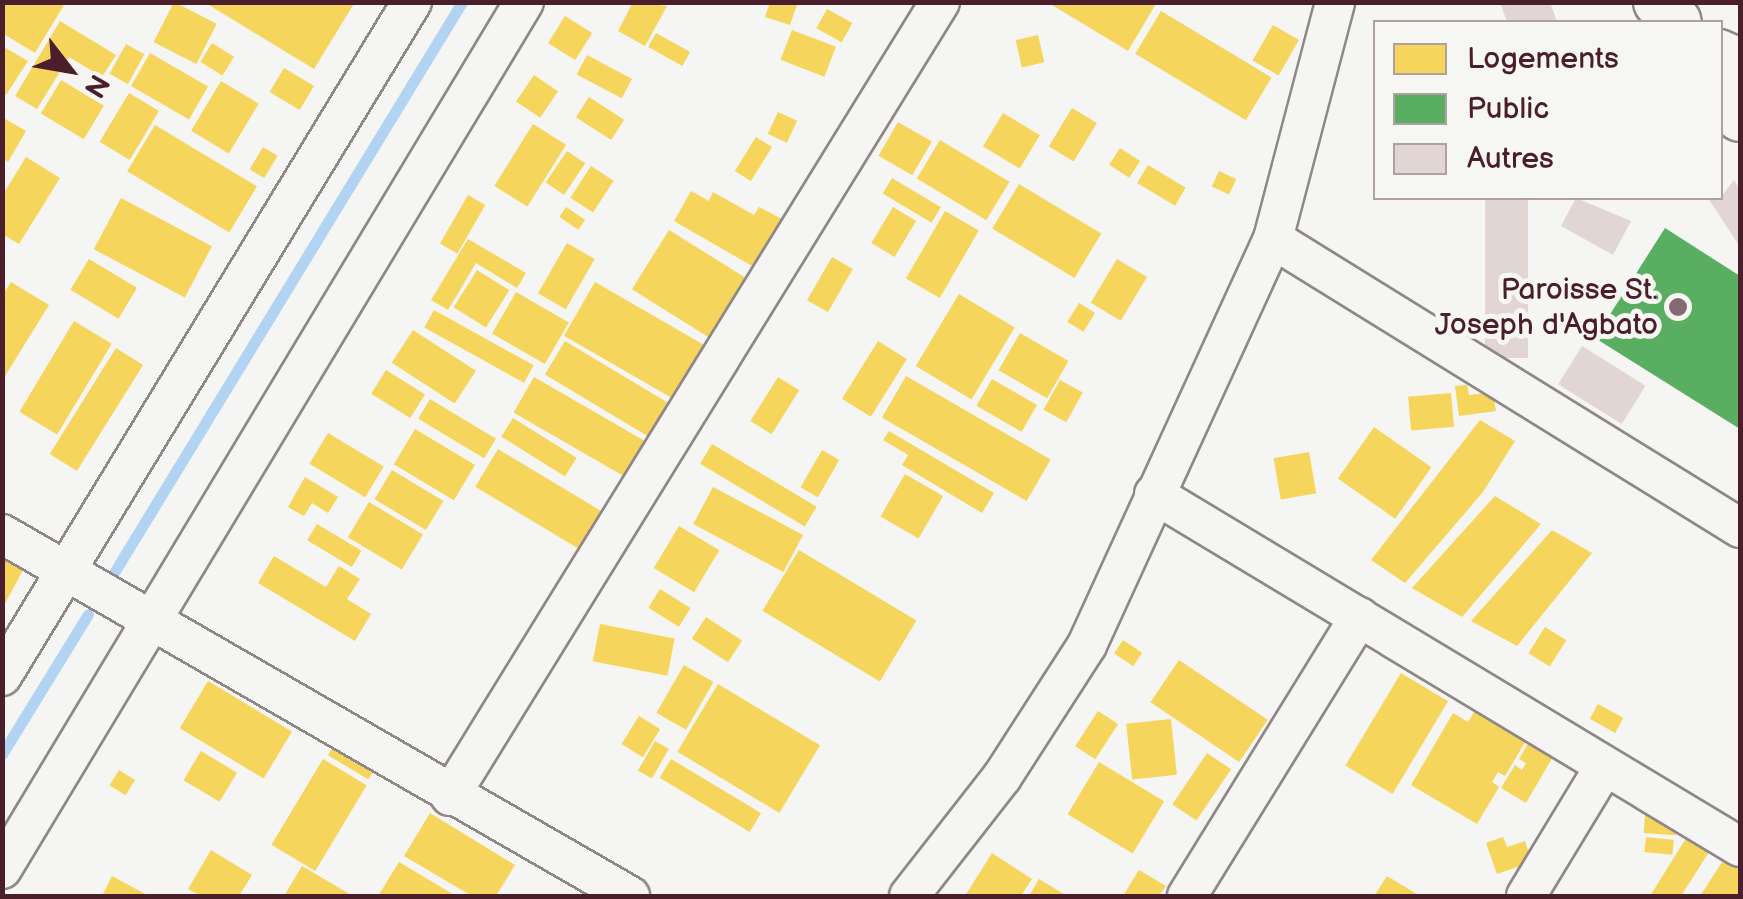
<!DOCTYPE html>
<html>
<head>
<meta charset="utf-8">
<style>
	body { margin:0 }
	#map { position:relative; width:1743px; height:899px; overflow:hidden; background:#f5f5f3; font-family:"Balsamiq Sans",sans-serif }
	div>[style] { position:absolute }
	.homes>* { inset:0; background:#f6d55c; transform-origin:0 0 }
	.public>* { inset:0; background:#5aae61 }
	.stream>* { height:11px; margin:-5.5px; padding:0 5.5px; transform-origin:5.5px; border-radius:5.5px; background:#b2d4f2 }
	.building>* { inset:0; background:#e1d6d3; transform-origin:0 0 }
	.roads { filter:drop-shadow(2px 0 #8f8788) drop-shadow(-2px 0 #8f8788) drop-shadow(0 2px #8f8788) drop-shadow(0 -2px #8f8788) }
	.minor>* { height:38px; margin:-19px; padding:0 19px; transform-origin:19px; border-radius:19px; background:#f5f5f3 }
	.major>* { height:50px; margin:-25px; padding:0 25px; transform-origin:25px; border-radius:25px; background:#f5f5f3 }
	.dots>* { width:28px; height:28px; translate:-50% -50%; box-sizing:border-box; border:5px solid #f6f6f2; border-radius:50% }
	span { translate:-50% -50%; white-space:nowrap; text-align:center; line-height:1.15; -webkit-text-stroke:10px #f6f6f2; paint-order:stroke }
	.poi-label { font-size:30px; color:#4a1f2b }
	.right { translate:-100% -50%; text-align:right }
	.frame { position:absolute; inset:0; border:5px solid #4a1f2b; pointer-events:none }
	.legend { position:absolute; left:1373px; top:20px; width:350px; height:180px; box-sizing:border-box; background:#f6f6f2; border:2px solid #b1a0a2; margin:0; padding:12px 18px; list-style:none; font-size:30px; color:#4a1f2b }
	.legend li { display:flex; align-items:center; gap:20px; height:50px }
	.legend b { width:50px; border:2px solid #b1a0a2 }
	.north { position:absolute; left:20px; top:20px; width:100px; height:100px; -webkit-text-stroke:8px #f6f6f2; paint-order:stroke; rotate:121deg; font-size:28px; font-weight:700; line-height:40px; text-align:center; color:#4a1f2b }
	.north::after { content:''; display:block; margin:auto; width:35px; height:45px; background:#4a1f2b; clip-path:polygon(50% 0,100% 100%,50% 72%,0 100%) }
</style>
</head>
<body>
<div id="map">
	<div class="homes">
		<i style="clip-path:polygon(2px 2px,60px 2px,64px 5px,35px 53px,2px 33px)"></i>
		<i style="left:174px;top:2px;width:48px;height:45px;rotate:27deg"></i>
		<i style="clip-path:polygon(204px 2px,355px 2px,314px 69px)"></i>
		<i style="clip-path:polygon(633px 2px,667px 6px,645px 46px,618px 31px)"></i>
		<i style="clip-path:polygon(770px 2px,798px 2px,790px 25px,765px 17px)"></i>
		<i style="clip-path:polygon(1047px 2px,1157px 2px,1128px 51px)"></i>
		<i style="left:827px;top:9px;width:29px;height:22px;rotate:29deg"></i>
		<i style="left:1161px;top:11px;width:129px;height:50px;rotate:31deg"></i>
		<i style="left:565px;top:16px;width:32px;height:32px;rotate:32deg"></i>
		<i style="clip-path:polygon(60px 21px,116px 55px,102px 77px,69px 57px,37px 109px,15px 96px)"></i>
		<i style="left:1273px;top:25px;width:30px;height:41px;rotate:30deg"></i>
		<i style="left:792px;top:30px;width:47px;height:32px;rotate:21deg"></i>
		<i style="left:656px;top:33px;width:39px;height:16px;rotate:29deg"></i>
		<i style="left:1038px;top:35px;width:28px;height:23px;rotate:77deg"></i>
		<i style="left:212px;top:43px;width:26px;height:22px;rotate:32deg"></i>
		<i style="left:126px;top:44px;width:21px;height:34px;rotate:29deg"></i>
		<i style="clip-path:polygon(2px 46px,28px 61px,6px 95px,2px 93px)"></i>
		<i style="left:150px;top:53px;width:67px;height:38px;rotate:30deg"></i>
		<i style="left:587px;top:55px;width:51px;height:22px;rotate:28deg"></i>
		<i style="left:284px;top:68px;width:35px;height:28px;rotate:31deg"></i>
		<i style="left:534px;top:75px;width:29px;height:32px;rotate:34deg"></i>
		<i style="left:61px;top:80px;width:50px;height:39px;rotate:31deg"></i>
		<i style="left:221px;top:81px;width:44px;height:58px;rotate:31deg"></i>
		<i style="left:129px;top:93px;width:35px;height:57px;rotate:31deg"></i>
		<i style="left:589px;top:97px;width:42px;height:24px;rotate:33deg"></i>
		<i style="left:1072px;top:108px;width:29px;height:45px;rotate:31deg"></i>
		<i style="left:778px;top:112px;width:21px;height:24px;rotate:25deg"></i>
		<i style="left:1003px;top:113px;width:43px;height:39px;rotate:31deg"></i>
		<i style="clip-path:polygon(2px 117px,26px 131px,8px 162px,2px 158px)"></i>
		<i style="left:898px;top:122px;width:39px;height:39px;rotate:30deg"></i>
		<i style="left:533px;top:124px;width:39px;height:73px;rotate:32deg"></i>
		<i style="left:155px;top:125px;width:119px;height:54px;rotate:31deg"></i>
		<i style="left:756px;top:137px;width:19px;height:40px;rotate:32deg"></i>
		<i style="left:940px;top:140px;width:81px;height:45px;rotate:31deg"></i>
		<i style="left:263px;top:147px;width:17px;height:26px;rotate:31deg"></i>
		<i style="left:1120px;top:148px;width:24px;height:20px;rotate:33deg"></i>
		<i style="left:567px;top:151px;width:22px;height:38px;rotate:34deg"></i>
		<i style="clip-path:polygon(26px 157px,60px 178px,19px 244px,2px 234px,2px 196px)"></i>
		<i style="left:1148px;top:165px;width:44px;height:21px;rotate:31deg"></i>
		<i style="left:591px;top:166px;width:27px;height:38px;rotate:33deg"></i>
		<i style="left:1219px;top:171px;width:19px;height:17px;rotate:25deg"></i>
		<i style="left:892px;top:178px;width:57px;height:18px;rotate:31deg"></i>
		<i style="left:1019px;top:184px;width:96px;height:52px;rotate:31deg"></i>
		<i style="clip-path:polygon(691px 191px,709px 201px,713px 192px,754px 215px,759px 207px,786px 221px,759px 270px,674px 221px)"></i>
		<i style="left:468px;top:195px;width:20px;height:56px;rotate:30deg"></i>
		<i style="left:121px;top:198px;width:103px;height:58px;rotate:28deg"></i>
		<i style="left:566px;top:207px;width:23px;height:12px;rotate:34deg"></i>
		<i style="left:893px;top:207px;width:27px;height:42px;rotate:31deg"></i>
		<i style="left:945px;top:211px;width:39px;height:78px;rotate:30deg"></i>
		<i style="left:669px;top:230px;width:109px;height:70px;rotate:32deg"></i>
		<i style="clip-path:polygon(468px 239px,526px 273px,517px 288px,476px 263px,448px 310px,431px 300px)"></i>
		<i style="left:567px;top:243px;width:32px;height:58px;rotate:30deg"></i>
		<i style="left:832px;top:257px;width:24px;height:50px;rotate:30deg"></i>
		<i style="left:89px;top:259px;width:56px;height:36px;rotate:31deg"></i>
		<i style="left:1117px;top:259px;width:35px;height:51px;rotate:31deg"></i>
		<i style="left:477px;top:270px;width:38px;height:44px;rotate:32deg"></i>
		<i style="clip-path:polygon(11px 282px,49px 305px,2px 381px,2px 296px)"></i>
		<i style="left:595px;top:282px;width:144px;height:62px;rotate:30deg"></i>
		<i style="left:516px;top:292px;width:61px;height:48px;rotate:30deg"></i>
		<i style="left:959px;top:294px;width:65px;height:84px;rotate:31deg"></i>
		<i style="left:1079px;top:303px;width:19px;height:22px;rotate:32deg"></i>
		<i style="left:434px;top:310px;width:114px;height:20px;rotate:29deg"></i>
		<i style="left:74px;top:321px;width:44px;height:106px;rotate:31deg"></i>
		<i style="left:413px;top:330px;width:75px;height:39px;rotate:33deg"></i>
		<i style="left:1020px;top:333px;width:56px;height:43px;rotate:30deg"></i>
		<i style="left:565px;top:341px;width:123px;height:39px;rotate:31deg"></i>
		<i style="left:878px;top:341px;width:34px;height:68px;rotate:32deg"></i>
		<i style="left:116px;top:348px;width:32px;height:125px;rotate:32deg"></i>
		<i style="left:386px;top:370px;width:46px;height:28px;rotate:32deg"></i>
		<i style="left:906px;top:376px;width:167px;height:48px;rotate:30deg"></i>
		<i style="left:534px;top:377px;width:132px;height:41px;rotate:30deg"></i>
		<i style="left:778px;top:377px;width:25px;height:52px;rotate:32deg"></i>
		<i style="left:992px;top:379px;width:52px;height:31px;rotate:30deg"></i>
		<i style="left:1060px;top:380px;width:26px;height:34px;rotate:29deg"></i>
		<i style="clip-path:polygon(1467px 385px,1469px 395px,1493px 392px,1496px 411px,1459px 416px,1455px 386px)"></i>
		<i style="left:1451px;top:393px;width:34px;height:43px;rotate:85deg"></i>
		<i style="left:430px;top:399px;width:77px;height:23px;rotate:31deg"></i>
		<i style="left:513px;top:418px;width:75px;height:22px;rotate:32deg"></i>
		<i style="clip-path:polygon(1480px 420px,1515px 441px,1483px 492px,1405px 583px,1371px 560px)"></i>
		<i style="left:1374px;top:427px;width:70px;height:63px;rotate:35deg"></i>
		<i style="left:415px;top:429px;width:70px;height:41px;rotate:31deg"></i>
		<i style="clip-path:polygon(889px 431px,994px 493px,982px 513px,902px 465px,908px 455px,883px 440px)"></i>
		<i style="left:328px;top:433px;width:65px;height:36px;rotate:31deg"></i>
		<i style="left:712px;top:444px;width:122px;height:23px;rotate:31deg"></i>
		<i style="left:498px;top:449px;width:125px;height:44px;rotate:31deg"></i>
		<i style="left:822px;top:450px;width:20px;height:43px;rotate:30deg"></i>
		<i style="left:1309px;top:452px;width:42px;height:36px;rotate:80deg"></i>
		<i style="left:392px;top:470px;width:60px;height:34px;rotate:31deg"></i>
		<i style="left:905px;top:474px;width:44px;height:49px;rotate:30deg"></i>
		<i style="clip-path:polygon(305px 477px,338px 497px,328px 513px,312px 503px,304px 516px,288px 507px)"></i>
		<i style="left:713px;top:487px;width:102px;height:42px;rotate:28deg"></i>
		<i style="clip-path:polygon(1495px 496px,1541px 524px,1462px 617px,1412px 588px)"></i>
		<i style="left:369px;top:502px;width:63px;height:41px;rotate:31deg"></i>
		<i style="left:317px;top:524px;width:52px;height:19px;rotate:31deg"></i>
		<i style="left:679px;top:526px;width:47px;height:49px;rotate:31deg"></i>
		<i style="clip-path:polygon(1552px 530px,1592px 553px,1517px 646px,1471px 621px)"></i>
		<i style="clip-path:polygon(2px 535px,29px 559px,2px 609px)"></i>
		<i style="left:799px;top:550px;width:137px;height:71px;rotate:31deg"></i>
		<i style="clip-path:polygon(274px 556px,326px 587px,339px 566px,360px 579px,347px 599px,371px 614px,355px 641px,258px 583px)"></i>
		<i style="left:660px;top:589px;width:36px;height:22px;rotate:32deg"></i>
		<i style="left:706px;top:617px;width:43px;height:26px;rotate:33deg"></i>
		<i style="left:600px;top:624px;width:76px;height:38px;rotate:11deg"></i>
		<i style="left:1545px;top:627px;width:25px;height:31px;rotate:32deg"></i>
		<i style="left:1123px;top:640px;width:23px;height:16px;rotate:34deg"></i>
		<i style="left:1179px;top:660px;width:107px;height:51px;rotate:34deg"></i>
		<i style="left:684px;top:665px;width:34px;height:55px;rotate:30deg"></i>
		<i style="left:1401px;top:673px;width:55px;height:108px;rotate:31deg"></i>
		<i style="left:208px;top:681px;width:98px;height:55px;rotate:31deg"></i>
		<i style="left:718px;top:684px;width:119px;height:79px;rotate:31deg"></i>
		<i style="clip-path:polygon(1483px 697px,1534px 727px,1505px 776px,1498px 772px,1492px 782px,1499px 787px,1477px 824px,1411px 785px,1453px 713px,1468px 722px)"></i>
		<i style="left:1598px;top:704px;width:29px;height:17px;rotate:29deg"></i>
		<i style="left:1098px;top:711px;width:24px;height:42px;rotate:33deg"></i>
		<i style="left:639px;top:716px;width:25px;height:33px;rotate:32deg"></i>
		<i style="left:1171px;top:719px;width:56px;height:45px;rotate:84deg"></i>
		<i style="left:345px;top:727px;width:47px;height:33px;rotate:31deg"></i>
		<i style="clip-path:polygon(1536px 729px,1561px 743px,1526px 803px,1501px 788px,1515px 765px,1522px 770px,1526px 763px,1519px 759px)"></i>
		<i style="left:655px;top:741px;width:16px;height:34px;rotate:30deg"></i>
		<i style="left:201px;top:751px;width:42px;height:34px;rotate:31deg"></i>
		<i style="left:1207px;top:753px;width:29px;height:62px;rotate:34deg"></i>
		<i style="left:323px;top:759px;width:51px;height:100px;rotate:31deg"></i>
		<i style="left:671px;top:759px;width:105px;height:22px;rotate:31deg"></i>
		<i style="left:1099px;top:762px;width:76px;height:61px;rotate:31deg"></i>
		<i style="left:119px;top:770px;width:19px;height:18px;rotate:32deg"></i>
		<i style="clip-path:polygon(430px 813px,515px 865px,496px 896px,472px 896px,404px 856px)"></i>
		<i style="left:1645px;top:815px;width:32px;height:18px;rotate:4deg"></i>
		<i style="clip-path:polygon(1693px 827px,1716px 841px,1681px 896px,1650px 896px)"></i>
		<i style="clip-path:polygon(1503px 837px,1507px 847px,1525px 841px,1532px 862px,1497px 874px,1486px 843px)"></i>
		<i style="left:1646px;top:837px;width:28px;height:15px;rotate:6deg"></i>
		<i style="clip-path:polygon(211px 850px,252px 875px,239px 896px,201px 896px,188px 889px)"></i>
		<i style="clip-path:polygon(1730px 850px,1740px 857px,1740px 896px,1700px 896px)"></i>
		<i style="clip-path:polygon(992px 853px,1032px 879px,1021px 896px,965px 896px)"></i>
		<i style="clip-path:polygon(399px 862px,456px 896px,378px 896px)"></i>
		<i style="clip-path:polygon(302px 866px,353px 896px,284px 896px)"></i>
		<i style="clip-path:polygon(1139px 870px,1166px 886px,1159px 896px,1123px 896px)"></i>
		<i style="clip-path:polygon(112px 876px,149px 896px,102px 896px)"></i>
		<i style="clip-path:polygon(1387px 876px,1420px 896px,1374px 896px)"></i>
		<i style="clip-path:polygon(1039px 879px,1067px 896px,1029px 896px)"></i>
	</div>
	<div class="public">
		<i style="clip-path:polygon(1665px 228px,1740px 276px,1740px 429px,1595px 338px)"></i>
	</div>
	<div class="stream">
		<i style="left:115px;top:571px;width:666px;rotate:-58.62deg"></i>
		<i style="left:2px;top:754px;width:164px;rotate:-58.4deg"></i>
	</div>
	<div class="building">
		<i style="clip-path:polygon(1500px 2px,1550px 2px,1557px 22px,1507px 22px)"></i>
		<i style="clip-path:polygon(1734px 180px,1740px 189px,1740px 247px,1708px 198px,1720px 198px)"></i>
		<i style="left:1485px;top:198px;width:43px;height:160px"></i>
		<i style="clip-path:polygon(1576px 198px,1631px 221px,1613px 255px,1561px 226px)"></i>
		<i style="left:1582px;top:346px;width:75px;height:45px;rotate:32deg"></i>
	</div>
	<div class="roads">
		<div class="minor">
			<i style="left:1720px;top:49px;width:22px;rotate:24deg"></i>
			<i style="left:1273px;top:239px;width:549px;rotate:31.75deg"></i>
			<i style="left:1154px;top:494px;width:684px;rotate:31.06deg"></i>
			<i style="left:2px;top:534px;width:725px;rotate:29.96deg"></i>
			<i style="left:2px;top:676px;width:789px;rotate:-58.69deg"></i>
			<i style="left:450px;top:796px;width:933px;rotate:-58.32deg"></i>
			<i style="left:2px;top:869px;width:1012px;rotate:-58.95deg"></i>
			<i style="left:909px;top:896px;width:151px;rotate:-52deg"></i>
			<i style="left:1002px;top:777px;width:157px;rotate:-57.2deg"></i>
			<i style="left:1087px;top:645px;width:447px;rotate:-65.4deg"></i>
			<i style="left:1273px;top:239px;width:245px;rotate:-75.3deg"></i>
			<i style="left:1187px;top:896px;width:328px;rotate:-58.3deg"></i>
			<i style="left:1526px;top:896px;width:151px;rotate:-58.8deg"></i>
		</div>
		<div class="major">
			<i style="left:1659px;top:2px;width:26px;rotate:50deg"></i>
			<i style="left:1720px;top:86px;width:36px;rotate:56deg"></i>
		</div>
	</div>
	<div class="dots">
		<i style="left:1678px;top:307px;background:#866a71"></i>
	</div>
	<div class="poi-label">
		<span class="right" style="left:1658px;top:307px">Paroisse St.<br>Joseph d'Agbato</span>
	</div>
	<div class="frame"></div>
	<ul class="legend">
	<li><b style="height:28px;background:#f6d55c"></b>Logements</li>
	<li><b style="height:28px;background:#5aae61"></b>Public</li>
	<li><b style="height:28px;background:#e1d6d3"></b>Autres</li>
	</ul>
	<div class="north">N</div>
</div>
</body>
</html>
